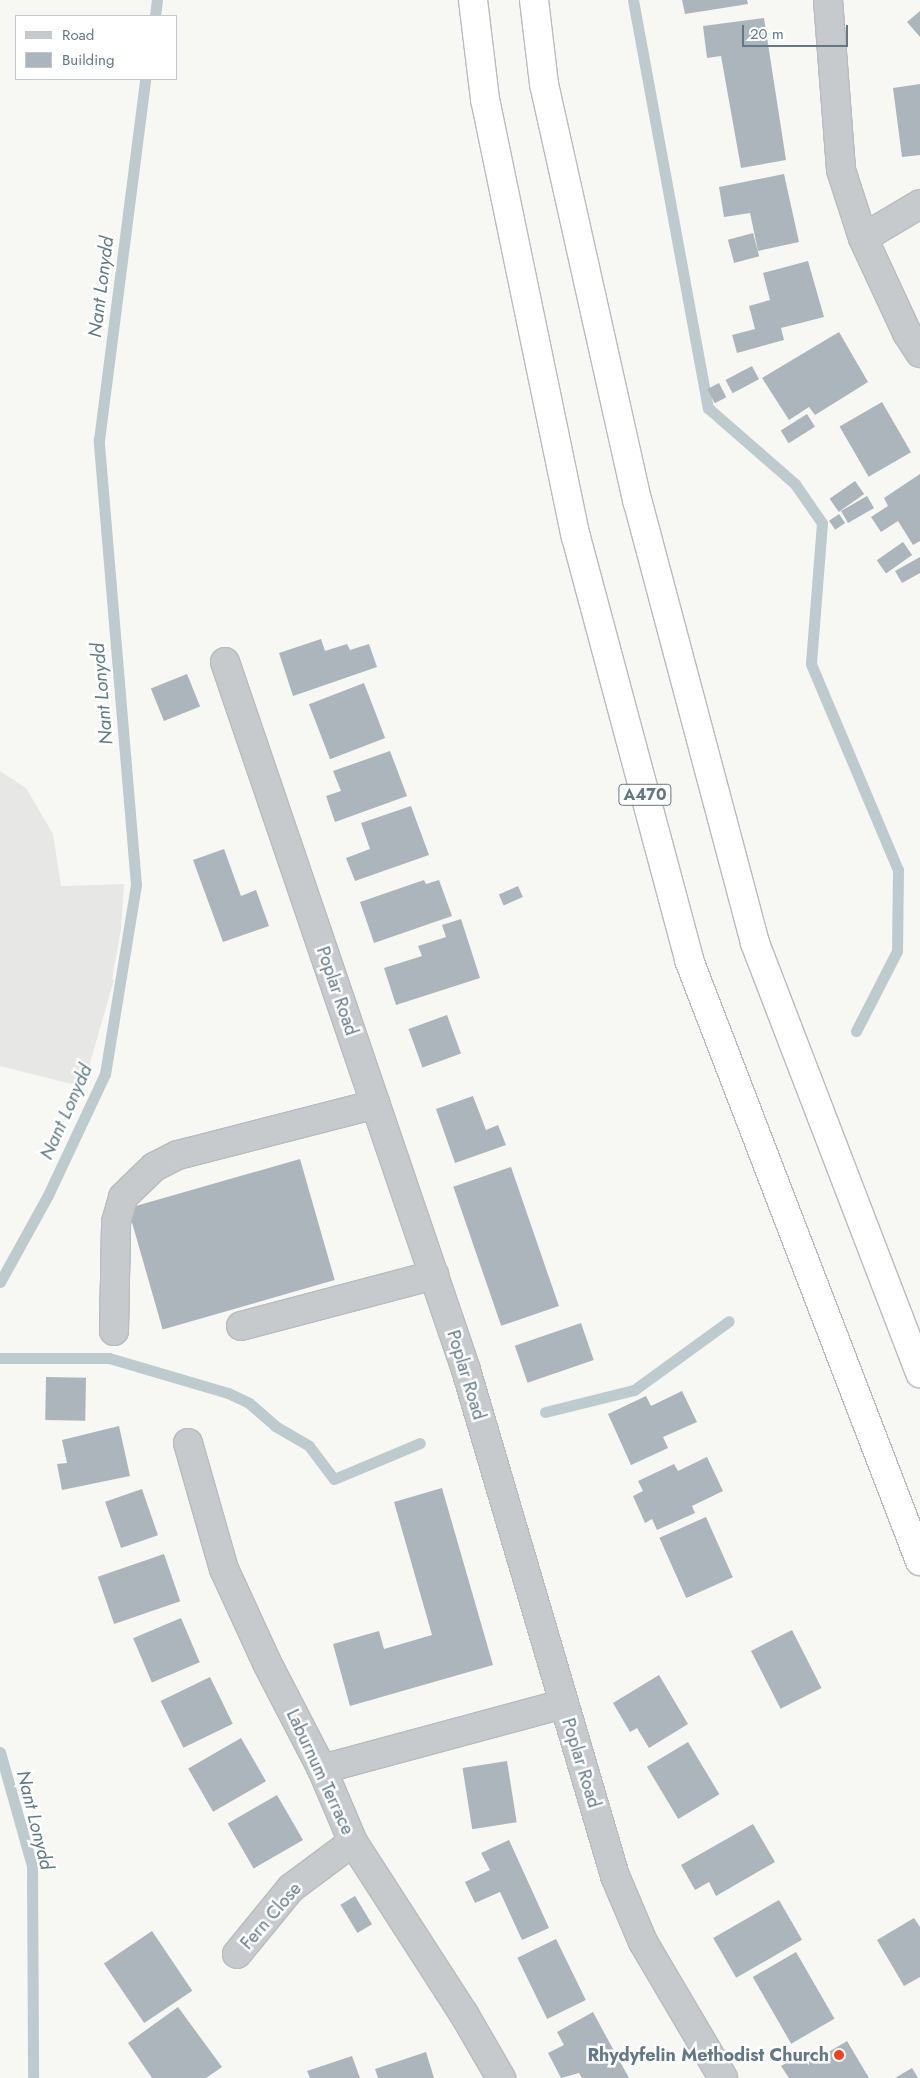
<!DOCTYPE html>
<html>
<head>
<meta charset="utf-8">
<style>
	body { margin:0 }
	#map { position:relative; width:920px; height:2078px; overflow:hidden; background:#f7f7f3; font-family:Jost,sans-serif }
	div>[style] { position:absolute }
	.built>* { inset:0; background:#e7e8e6 }
	.stream>* { height:11px; margin:-5.5px; padding:0 5.5px; transform-origin:5.5px; border-radius:5.5px; background:#bdcace }
	.building>* { inset:0; background:#acb5bb; transform-origin:0 0 }
	.roads { filter:drop-shadow(1px 0 #b8bcbf) drop-shadow(-1px 0 #b8bcbf) drop-shadow(0 1px #b8bcbf) drop-shadow(0 -1px #b8bcbf) }
	.minor>* { height:28px; margin:-14px; padding:0 14px; transform-origin:14px; border-radius:14px; background:#c6cacd }
	.highway>* { height:28px; margin:-14px; padding:0 14px; transform-origin:14px; border-radius:14px; background:#fff }
	.dots>* { width:14px; height:14px; translate:-50% -50%; box-sizing:border-box; border:2px solid #fff; border-radius:50% }
	span { translate:-50% -50%; white-space:nowrap; text-align:center; line-height:1.15; -webkit-text-stroke:5px #fff; paint-order:stroke }
	.shield-label span { padding:1px 4px; background:#fff; border:1px solid; border-radius:4px; -webkit-text-stroke-width:0 }
	.shield-label { font-size:16px; color:#637887; font-weight:700 }
	.street-label { font-size:18px; color:#637887 }
	.poi-label { font-size:18px; color:#637887; font-weight:700 }
	.right { translate:-100% -50%; text-align:right }
	.water-label { font-size:19px; color:#5f7b83; font-style:italic }
	.legend { position:absolute; left:15px; top:15px; width:162px; height:65px; box-sizing:border-box; background:#fff; border:1px solid #c1c9cf; margin:0; padding:6px 9px; list-style:none; font-size:15px; color:#637887 }
	.legend li { display:flex; align-items:center; gap:10px; height:25px }
	.legend b { width:25px; border:1px solid #c1c9cf }
	.scale { position:absolute; left:742px; top:25px; width:106px; height:22px; box-sizing:border-box; border:2px solid #637887; border-top:0; padding-left:6px; font-size:15px; line-height:18px; white-space:nowrap; color:#637887; -webkit-text-stroke:4px #fff; paint-order:stroke }
</style>
</head>
<body>
<div id="map">
	<div class="built">
		<i style="clip-path:polygon(0 771px,26px 788px,53px 834px,61px 886px,124px 884px,121px 929px,112px 979px,114px 980px,83px 1087px,0 1066px)"></i>
	</div>
	<div class="stream">
		<i style="left:633px;top:0;width:415px;rotate:79.6deg"></i>
		<i style="left:708px;top:408px;width:116px;rotate:41.1deg"></i>
		<i style="left:795px;top:484px;width:47px;rotate:55.3deg"></i>
		<i style="left:822px;top:523px;width:141px;rotate:94.5deg"></i>
		<i style="left:811px;top:664px;width:224px;rotate:67.1deg"></i>
		<i style="left:898px;top:870px;width:81px;rotate:90.7deg"></i>
		<i style="left:897px;top:951px;width:90px;rotate:117.1deg"></i>
		<i style="left:155px;top:16px;width:16px;rotate:-83deg"></i>
		<i style="left:0;top:1282px;width:99px;rotate:-61.1deg"></i>
		<i style="left:48px;top:1195px;width:134px;rotate:-64.8deg"></i>
		<i style="left:105px;top:1074px;width:192px;rotate:-80.7deg"></i>
		<i style="left:136px;top:885px;width:447px;rotate:-94.8deg"></i>
		<i style="left:99px;top:440px;width:364px;rotate:-82.7deg"></i>
		<i style="left:0;top:1358px;width:109px"></i>
		<i style="left:109px;top:1358px;width:124px;rotate:16.4deg"></i>
		<i style="left:228px;top:1393px;width:23px;rotate:25deg"></i>
		<i style="left:249px;top:1403px;width:35px;rotate:41deg"></i>
		<i style="left:275px;top:1426px;width:39px;rotate:30deg"></i>
		<i style="left:309px;top:1446px;width:41px;rotate:52.9deg"></i>
		<i style="left:334px;top:1479px;width:93px;rotate:-22.7deg"></i>
		<i style="left:545px;top:1412px;width:92px;rotate:-13.9deg"></i>
		<i style="left:634px;top:1390px;width:117px;rotate:-36deg"></i>
		<i style="left:0;top:1752px;width:118px;rotate:74.3deg"></i>
		<i style="left:32px;top:1866px;width:212px;rotate:89.7deg"></i>
	</div>
	<div class="building">
		<i style="clip-path:polygon(682px 0,747px 0,748px 4px,685px 14px)"></i>
		<i style="clip-path:polygon(920px 11px,920px 37px,907px 22px)"></i>
		<i style="clip-path:polygon(764px 18px,786px 160px,741px 168px,721px 56px,707px 58px,703px 26px)"></i>
		<i style="clip-path:polygon(920px 84px,920px 155px,902px 157px,893px 88px)"></i>
		<i style="clip-path:polygon(784px 174px,799px 242px,758px 251px,750px 213px,724px 217px,719px 187px)"></i>
		<i style="left:753px;top:233px;width:24px;height:26px;rotate:75deg"></i>
		<i style="clip-path:polygon(808px 261px,824px 317px,781px 328px,784px 340px,737px 353px,732px 335px,755px 329px,749px 306px,770px 300px,763px 273px)"></i>
		<i style="clip-path:polygon(839px 332px,868px 382px,815px 415px,809px 407px,789px 420px,762px 378px)"></i>
		<i style="left:752px;top:366px;width:15px;height:30px;rotate:62deg"></i>
		<i style="left:719px;top:383px;width:16px;height:13px;rotate:63deg"></i>
		<i style="left:882px;top:402px;width:58px;height:49px;rotate:60deg"></i>
		<i style="left:807px;top:414px;width:15px;height:31px;rotate:58deg"></i>
		<i style="clip-path:polygon(920px 474px,920px 541px,913px 545px,898px 521px,881px 532px,871px 517px,888px 506px,884px 498px)"></i>
		<i style="left:855px;top:481px;width:16px;height:31px;rotate:55deg"></i>
		<i style="left:867px;top:496px;width:14px;height:30px;rotate:60deg"></i>
		<i style="left:839px;top:514px;width:11px;height:12px;rotate:56deg"></i>
		<i style="left:903px;top:542px;width:16px;height:32px;rotate:55deg"></i>
		<i style="clip-path:polygon(920px 557px,920px 573px,902px 583px,895px 571px)"></i>
		<i style="clip-path:polygon(321px 639px,325px 651px,347px 644px,350px 650px,369px 644px,377px 667px,293px 696px,279px 653px)"></i>
		<i style="left:187px;top:674px;width:35px;height:39px;rotate:68deg"></i>
		<i style="left:364px;top:683px;width:59px;height:59px;rotate:69deg"></i>
		<i style="clip-path:polygon(390px 751px,407px 796px,335px 822px,326px 796px,341px 791px,333px 771px)"></i>
		<i style="clip-path:polygon(411px 806px,429px 855px,355px 881px,346px 858px,370px 849px,361px 823px)"></i>
		<i style="clip-path:polygon(224px 849px,241px 896px,256px 890px,269px 926px,223px 942px,193px 860px)"></i>
		<i style="clip-path:polygon(424px 880px,426px 884px,439px 880px,452px 916px,374px 943px,360px 902px)"></i>
		<i style="left:518px;top:886px;width:12px;height:21px;rotate:66deg"></i>
		<i style="clip-path:polygon(461px 919px,480px 978px,396px 1005px,384px 968px,422px 956px,418px 946px,446px 937px,442px 925px)"></i>
		<i style="left:447px;top:1015px;width:41px;height:41px;rotate:70deg"></i>
		<i style="clip-path:polygon(473px 1096px,486px 1130px,498px 1125px,506px 1145px,455px 1163px,436px 1109px)"></i>
		<i style="left:300px;top:1159px;width:126px;height:179px;rotate:74deg"></i>
		<i style="left:511px;top:1167px;width:147px;height:61px;rotate:71deg"></i>
		<i style="left:581px;top:1323px;width:39px;height:70px;rotate:71deg"></i>
		<i style="left:46px;top:1377px;width:40px;height:43px;rotate:1deg"></i>
		<i style="clip-path:polygon(682px 1391px,697px 1422px,663px 1437px,668px 1448px,631px 1465px,608px 1414px,646px 1396px,651px 1406px)"></i>
		<i style="clip-path:polygon(119px 1426px,130px 1476px,62px 1490px,57px 1464px,67px 1463px,62px 1440px)"></i>
		<i style="clip-path:polygon(707px 1457px,723px 1491px,692px 1506px,695px 1513px,657px 1530px,652px 1519px,645px 1523px,633px 1496px,643px 1491px,638px 1481px,674px 1464px,678px 1471px)"></i>
		<i style="clip-path:polygon(442px 1488px,493px 1665px,350px 1706px,333px 1644px,379px 1631px,384px 1649px,432px 1635px,394px 1502px)"></i>
		<i style="left:142px;top:1489px;width:49px;height:39px;rotate:71deg"></i>
		<i style="left:706px;top:1517px;width:66px;height:51px;rotate:66deg"></i>
		<i style="left:164px;top:1554px;width:50px;height:70px;rotate:71deg"></i>
		<i style="left:181px;top:1618px;width:48px;height:52px;rotate:67deg"></i>
		<i style="left:792px;top:1630px;width:65px;height:46px;rotate:63deg"></i>
		<i style="clip-path:polygon(659px 1675px,688px 1724px,649px 1748px,637px 1728px,630px 1732px,613px 1703px)"></i>
		<i style="left:210px;top:1677px;width:52px;height:55px;rotate:64deg"></i>
		<i style="left:241px;top:1738px;width:50px;height:61px;rotate:60deg"></i>
		<i style="left:688px;top:1742px;width:61px;height:48px;rotate:59deg"></i>
		<i style="left:507px;top:1761px;width:62px;height:45px;rotate:81deg"></i>
		<i style="left:277px;top:1795px;width:52px;height:57px;rotate:60deg"></i>
		<i style="clip-path:polygon(753px 1824px,775px 1862px,716px 1896px,709px 1882px,695px 1890px,681px 1865px)"></i>
		<i style="clip-path:polygon(509px 1840px,549px 1928px,522px 1940px,500px 1892px,475px 1903px,465px 1882px,490px 1870px,481px 1853px)"></i>
		<i style="left:355px;top:1896px;width:33px;height:17px;rotate:59deg"></i>
		<i style="left:779px;top:1900px;width:46px;height:76px;rotate:60deg"></i>
		<i style="clip-path:polygon(914px 1918px,920px 1927px,920px 1977px,904px 1986px,877px 1940px)"></i>
		<i style="left:152px;top:1931px;width:72px;height:58px;rotate:56deg"></i>
		<i style="left:556px;top:1939px;width:68px;height:43px;rotate:64deg"></i>
		<i style="left:796px;top:1952px;width:77px;height:50px;rotate:60deg"></i>
		<i style="clip-path:polygon(178px 2007px,222px 2067px,206px 2078px,152px 2078px,128px 2043px)"></i>
		<i style="clip-path:polygon(593px 2012px,607px 2038px,629px 2078px,582px 2078px,579px 2073px,561px 2078px,548px 2053px,564px 2045px,557px 2032px)"></i>
		<i style="clip-path:polygon(847px 2041px,869px 2078px,789px 2078px,781px 2066px,809px 2050px,815px 2060px)"></i>
		<i style="clip-path:polygon(426px 2052px,434px 2078px,378px 2078px,375px 2069px)"></i>
		<i style="clip-path:polygon(352px 2056px,360px 2078px,310px 2078px,307px 2071px)"></i>
		<i style="clip-path:polygon(912px 2068px,918px 2078px,895px 2078px)"></i>
	</div>
	<div class="roads">
		<div class="minor">
			<i style="left:828px;top:0;width:170px;rotate:85.6deg"></i>
			<i style="left:841px;top:170px;width:71px;rotate:72.1deg"></i>
			<i style="left:863px;top:238px;width:105px;rotate:65.1deg"></i>
			<i style="left:907px;top:333px;width:24px;rotate:57deg"></i>
			<i style="left:863px;top:238px;width:66px;rotate:-30.8deg"></i>
			<i style="left:225px;top:662px;width:748px;rotate:71.2deg"></i>
			<i style="left:466px;top:1370px;width:527px;rotate:73.59deg"></i>
			<i style="left:615px;top:1876px;width:72px;rotate:67deg"></i>
			<i style="left:643px;top:1942px;width:158px;rotate:59.5deg"></i>
			<i style="left:241px;top:1326px;width:200px;rotate:-14.8deg"></i>
			<i style="left:114px;top:1331px;width:109px;rotate:-88.9deg"></i>
			<i style="left:116px;top:1222px;width:26px;rotate:-74deg"></i>
			<i style="left:123px;top:1197px;width:43px;rotate:-44.1deg"></i>
			<i style="left:154px;top:1167px;width:27px;rotate:-27deg"></i>
			<i style="left:178px;top:1155px;width:204px;rotate:-14.4deg"></i>
			<i style="left:188px;top:1443px;width:131px;rotate:74.1deg"></i>
			<i style="left:224px;top:1569px;width:103px;rotate:65.4deg"></i>
			<i style="left:267px;top:1663px;width:119px;rotate:62.6deg"></i>
			<i style="left:322px;top:1769px;width:79px;rotate:67deg"></i>
			<i style="left:353px;top:1842px;width:205px;rotate:57.2deg"></i>
			<i style="left:464px;top:2014px;width:74px;rotate:60deg"></i>
			<i style="left:322px;top:1769px;width:250px;rotate:-15.1deg"></i>
			<i style="left:237px;top:1954px;width:85px;rotate:-50.7deg"></i>
			<i style="left:291px;top:1888px;width:77px;rotate:-36.6deg"></i>
		</div>
		<div class="highway">
			<i style="left:473px;top:0;width:100px;rotate:83.1deg"></i>
			<i style="left:485px;top:99px;width:447px;rotate:78.3deg"></i>
			<i style="left:576px;top:537px;width:438px;rotate:75deg"></i>
			<i style="left:689px;top:960px;width:644px;rotate:68.98deg"></i>
			<i style="left:534px;top:0;width:85px;rotate:83.2deg"></i>
			<i style="left:544px;top:84px;width:429px;rotate:77.4deg"></i>
			<i style="left:638px;top:503px;width:455px;rotate:75.1deg"></i>
			<i style="left:755px;top:943px;width:461px;rotate:69deg"></i>
		</div>
	</div>
	<div class="dots">
		<i style="left:839px;top:2055px;background:#f34117"></i>
	</div>
	<div class="shield-label">
		<span style="left:645px;top:795px">A470</span>
	</div>
	<div class="street-label">
		<span style="left:337px;top:991px;rotate:71deg">Poplar Road</span>
		<span style="left:466px;top:1375px;rotate:73deg">Poplar Road</span>
		<span style="left:581px;top:1763px;rotate:73deg">Poplar Road</span>
		<span style="left:320px;top:1772px;rotate:65deg">Laburnum Terrace</span>
		<span style="left:271px;top:1916px;rotate:-49deg">Fern Close</span>
	</div>
	<div class="poi-label">
		<span class="right" style="left:829px;top:2055px">Rhydyfelin Methodist Church</span>
	</div>
	<div class="water-label">
		<span style="left:101px;top:287px;rotate:-83deg">Nant Lonydd</span>
		<span style="left:102px;top:694px;rotate:-95deg">Nant Lonydd</span>
		<span style="left:66px;top:1112px;rotate:-66deg">Nant Lonydd</span>
		<span style="left:35px;top:1820px;rotate:76deg">Nant Lonydd</span>
	</div>
	<ul class="legend">
	<li><b style="height:6px;background:#c6cacd"></b>Road</li>
	<li><b style="height:14px;background:#acb5bb"></b>Building</li>
	</ul>
	<div class="scale">20 m</div>
</div>
</body>
</html>
